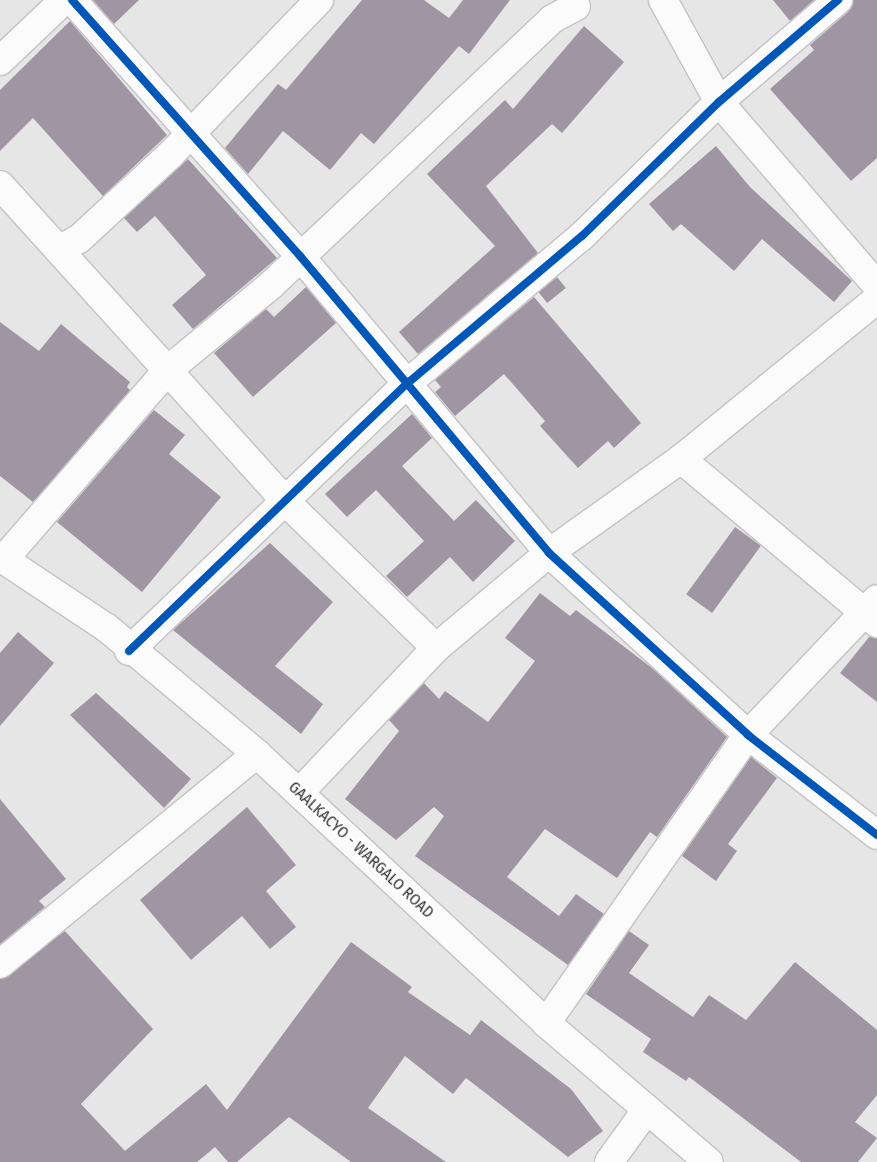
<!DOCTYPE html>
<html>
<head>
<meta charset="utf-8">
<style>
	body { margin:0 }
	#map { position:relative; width:877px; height:1162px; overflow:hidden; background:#e7e6e7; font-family:"Fira Sans Condensed",sans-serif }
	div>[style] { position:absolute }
	.building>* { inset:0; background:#a095a2; transform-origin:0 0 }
	.roads { filter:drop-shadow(1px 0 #c4c3c4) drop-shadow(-1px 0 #c4c3c4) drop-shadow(0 1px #c4c3c4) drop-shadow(0 -1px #c4c3c4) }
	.minor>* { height:28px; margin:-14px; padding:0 14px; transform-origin:14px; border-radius:14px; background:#fbfbfb }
	.cycleway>* { height:8px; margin:-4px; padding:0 4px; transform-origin:4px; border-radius:4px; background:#0057b8 }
	span { translate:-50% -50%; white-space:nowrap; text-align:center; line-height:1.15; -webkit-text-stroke:5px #fff; paint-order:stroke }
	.street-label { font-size:16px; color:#333233 }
</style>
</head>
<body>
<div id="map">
	<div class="building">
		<i style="clip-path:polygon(93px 0,139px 0,114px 24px)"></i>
		<i style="clip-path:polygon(362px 0,424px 0,449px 18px,463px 0,510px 0,469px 54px,459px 46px,374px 144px,361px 133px,330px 170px,283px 131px,248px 174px,225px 148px,278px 84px,286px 90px)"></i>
		<i style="clip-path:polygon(773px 0,814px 0,790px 21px)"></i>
		<i style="clip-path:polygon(853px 0,877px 0,877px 158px,851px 181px,770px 89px,814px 50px,810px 45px,848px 12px)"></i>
		<i style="clip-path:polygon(70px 21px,167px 135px,103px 196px,33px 118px,0 151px,0 90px)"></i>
		<i style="clip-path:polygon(584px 26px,624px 62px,562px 133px,552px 124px,486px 186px,538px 253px,418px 354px,399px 332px,495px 246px,427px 174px,505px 100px,513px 109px)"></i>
		<i style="clip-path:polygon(716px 146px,750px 187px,852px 281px,834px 302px,762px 239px,734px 271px,681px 224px,673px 231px,649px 204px)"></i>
		<i style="clip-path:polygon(188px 159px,277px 258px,193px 329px,172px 305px,206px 275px,155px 216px,137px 232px,124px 218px)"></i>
		<i style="left:557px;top:277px;width:14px;height:24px;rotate:51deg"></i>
		<i style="clip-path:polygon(306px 287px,336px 323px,253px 397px,214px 353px,266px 309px,274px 317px)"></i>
		<i style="clip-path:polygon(534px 297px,641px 423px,614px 448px,608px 441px,578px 468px,540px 426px,545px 421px,504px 374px,455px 416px,435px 392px,441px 387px,435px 380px)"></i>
		<i style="clip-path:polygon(0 322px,39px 351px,61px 324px,130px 382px,127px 387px,130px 390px,33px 502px,0 476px)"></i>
		<i style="clip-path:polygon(154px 410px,185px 435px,169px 454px,221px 497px,142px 592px,57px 522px)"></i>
		<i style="clip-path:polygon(412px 414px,432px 438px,402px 466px,454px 521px,476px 500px,515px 541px,473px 582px,450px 557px,407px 597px,386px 576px,424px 541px,376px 490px,347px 517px,325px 494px)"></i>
		<i style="left:735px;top:527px;width:32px;height:83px;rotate:36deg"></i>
		<i style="clip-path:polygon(270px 543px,333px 602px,275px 666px,323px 704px,301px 734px,173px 630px)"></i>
		<i style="clip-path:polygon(540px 593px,570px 616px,576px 610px,652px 668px,727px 737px,657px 837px,650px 832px,617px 878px,545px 829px,507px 877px,559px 916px,576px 894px,604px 914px,568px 965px,415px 856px,444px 816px,434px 807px,396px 840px,345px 799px,399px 731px,389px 720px,424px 683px,439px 699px,445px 691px,488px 722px,535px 661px,505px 638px)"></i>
		<i style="clip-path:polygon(18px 632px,54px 663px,0 726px,0 653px)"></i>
		<i style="clip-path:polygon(870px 636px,877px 638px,877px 702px,840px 673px)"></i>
		<i style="clip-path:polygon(96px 693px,191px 779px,164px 808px,70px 715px)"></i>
		<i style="clip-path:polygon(751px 757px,777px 778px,728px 844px,737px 851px,716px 881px,682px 856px)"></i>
		<i style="clip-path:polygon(0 799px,66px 879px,39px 901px,45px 907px,0 944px)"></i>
		<i style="clip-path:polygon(247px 807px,296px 865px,266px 891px,296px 927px,270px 949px,242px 916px,191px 960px,140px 900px)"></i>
		<i style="clip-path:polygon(65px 931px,153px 1029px,81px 1104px,125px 1151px,206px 1084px,227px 1110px,351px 942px,412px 987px,408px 992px,470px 1035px,481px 1020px,571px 1089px,603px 1131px,568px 1157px,466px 1078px,453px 1094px,405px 1056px,368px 1108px,446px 1162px,351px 1162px,289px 1117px,237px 1162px,228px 1162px,215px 1147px,197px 1162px,0 1162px,0 979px)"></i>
		<i style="clip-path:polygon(629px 931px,649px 945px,629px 973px,693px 1017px,709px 995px,746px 1020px,795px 962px,877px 1030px,877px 1095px,855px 1122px,877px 1138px,858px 1162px,801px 1162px,689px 1077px,686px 1081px,643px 1052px,651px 1039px,586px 994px)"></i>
	</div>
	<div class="roads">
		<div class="minor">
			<i style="left:72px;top:0;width:343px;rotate:48.3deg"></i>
			<i style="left:300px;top:256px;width:388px;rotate:50deg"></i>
			<i style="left:549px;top:553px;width:270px;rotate:42.4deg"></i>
			<i style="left:748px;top:735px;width:163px;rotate:37.8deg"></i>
			<i style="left:663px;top:0;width:116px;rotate:61.2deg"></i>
			<i style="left:719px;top:102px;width:243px;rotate:49.3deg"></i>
			<i style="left:0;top:61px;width:88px;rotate:-43.6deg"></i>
			<i style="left:0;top:185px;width:427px;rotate:47.9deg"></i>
			<i style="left:286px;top:502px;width:209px;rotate:44.2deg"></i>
			<i style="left:60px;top:249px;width:21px;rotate:-28deg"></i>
			<i style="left:79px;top:239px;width:124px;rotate:-42.7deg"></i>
			<i style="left:170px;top:155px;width:215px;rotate:-46.1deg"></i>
			<i style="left:681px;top:459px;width:256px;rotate:39.9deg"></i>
			<i style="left:0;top:557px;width:128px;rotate:33.6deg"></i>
			<i style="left:107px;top:628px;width:196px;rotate:40deg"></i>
			<i style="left:257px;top:754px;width:395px;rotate:42.9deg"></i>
			<i style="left:546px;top:1023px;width:214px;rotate:40.5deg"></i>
			<i style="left:4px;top:559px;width:250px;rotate:-49.1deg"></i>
			<i style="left:168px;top:370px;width:134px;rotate:-39.5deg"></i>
			<i style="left:271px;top:285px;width:387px;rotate:-43.4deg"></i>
			<i style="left:552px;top:19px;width:27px;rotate:-28deg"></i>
			<i style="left:129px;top:651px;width:388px;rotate:-43.9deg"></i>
			<i style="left:409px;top:382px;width:226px;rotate:-40.2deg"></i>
			<i style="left:582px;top:236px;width:192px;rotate:-44.4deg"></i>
			<i style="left:719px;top:102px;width:157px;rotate:-40.6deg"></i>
			<i style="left:299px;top:793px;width:199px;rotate:-46.6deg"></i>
			<i style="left:436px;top:648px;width:148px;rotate:-40.1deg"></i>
			<i style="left:549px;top:553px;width:162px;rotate:-35.5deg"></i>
			<i style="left:681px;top:459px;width:253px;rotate:-39.2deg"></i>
			<i style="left:0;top:964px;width:332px;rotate:-39.3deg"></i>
			<i style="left:546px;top:1023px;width:352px;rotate:-55deg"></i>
			<i style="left:748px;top:735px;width:187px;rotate:-46.5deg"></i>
			<i style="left:609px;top:1162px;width:62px;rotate:-54.2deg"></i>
		</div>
	</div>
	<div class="cycleway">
		<i style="left:72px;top:0;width:343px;rotate:48.3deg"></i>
		<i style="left:300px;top:256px;width:388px;rotate:50deg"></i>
		<i style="left:549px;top:553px;width:270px;rotate:42.4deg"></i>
		<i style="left:748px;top:735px;width:163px;rotate:37.8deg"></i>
		<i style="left:129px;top:651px;width:388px;rotate:-43.9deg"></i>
		<i style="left:409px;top:382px;width:226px;rotate:-40.2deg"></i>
		<i style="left:582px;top:236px;width:192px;rotate:-44.4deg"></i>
		<i style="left:719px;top:102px;width:157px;rotate:-40.6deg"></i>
	</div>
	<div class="street-label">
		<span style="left:361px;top:850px;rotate:43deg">GAALKACYO - WARGALO ROAD</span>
	</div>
</div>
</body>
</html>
